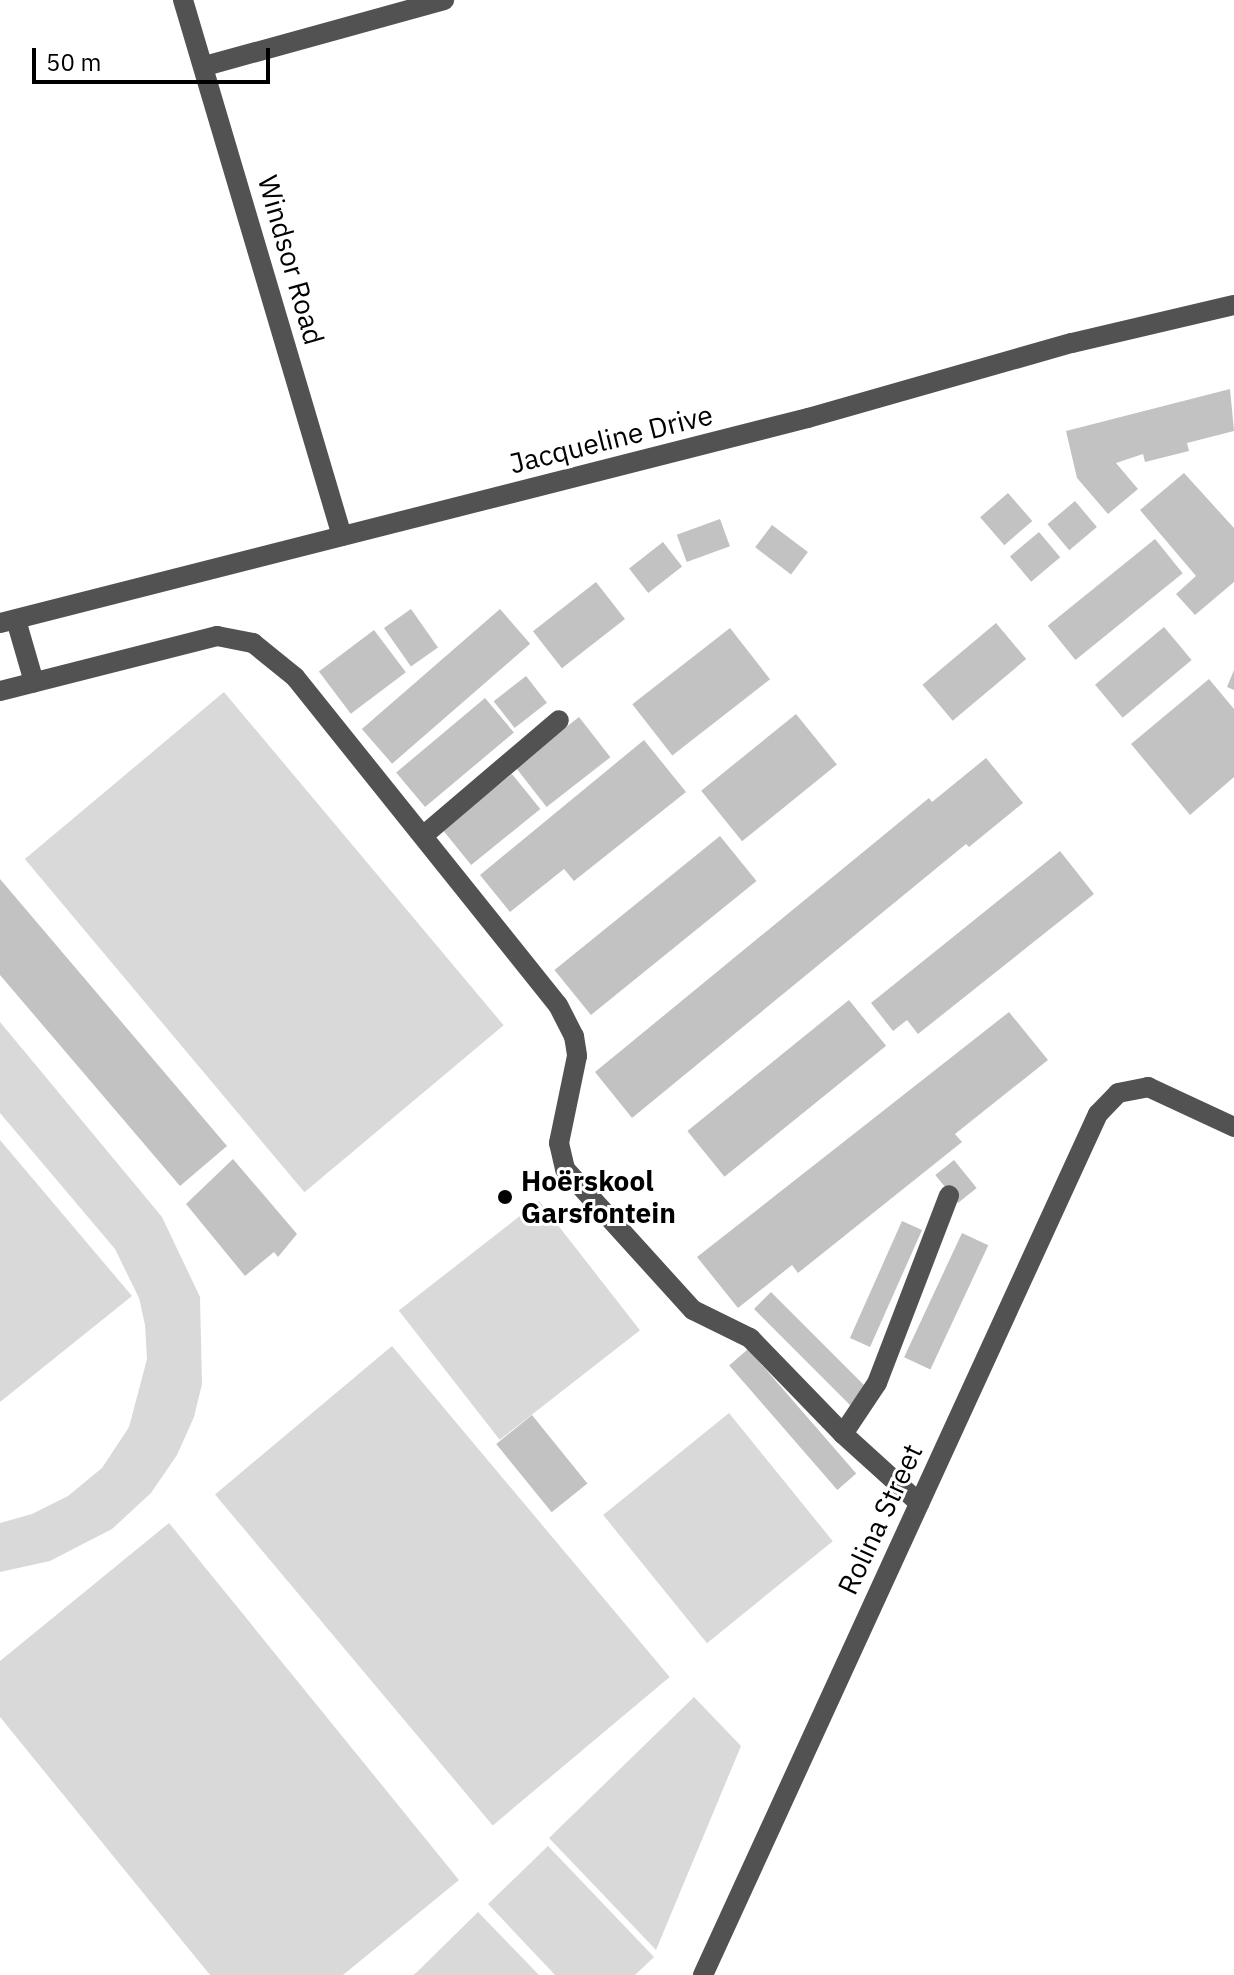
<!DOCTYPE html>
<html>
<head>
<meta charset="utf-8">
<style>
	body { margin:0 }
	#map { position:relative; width:1234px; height:1975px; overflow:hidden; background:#fff; font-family:"IBM Plex Sans",sans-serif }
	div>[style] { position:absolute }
	.green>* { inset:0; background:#d9d9d9; transform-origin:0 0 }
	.building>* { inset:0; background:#c2c2c2; transform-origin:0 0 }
	.minor>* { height:20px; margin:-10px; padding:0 10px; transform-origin:10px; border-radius:10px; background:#525252 }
	.dots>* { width:22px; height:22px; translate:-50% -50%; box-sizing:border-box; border:4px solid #fff; border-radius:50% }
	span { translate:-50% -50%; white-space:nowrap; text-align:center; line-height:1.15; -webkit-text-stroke:6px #fff; paint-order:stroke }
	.street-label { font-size:28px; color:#000 }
	.poi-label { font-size:28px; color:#000; font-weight:700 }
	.left { translate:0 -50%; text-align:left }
	.scale { position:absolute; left:32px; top:48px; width:238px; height:36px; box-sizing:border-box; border:4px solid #000; border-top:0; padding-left:10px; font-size:24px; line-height:28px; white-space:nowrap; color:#000; -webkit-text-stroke:6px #fff; paint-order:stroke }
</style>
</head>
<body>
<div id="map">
	<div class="green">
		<i style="left:224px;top:692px;width:435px;height:260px;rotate:50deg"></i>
		<i style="clip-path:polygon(0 1022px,162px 1217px,200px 1297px,202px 1384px,194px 1417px,177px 1455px,151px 1493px,112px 1529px,50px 1561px,0 1572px,0 1523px,32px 1514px,68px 1496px,102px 1468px,129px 1427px,147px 1359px,145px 1325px,139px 1298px,115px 1249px,0 1113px)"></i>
		<i style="clip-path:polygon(0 1140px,132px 1296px,0 1402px)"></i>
		<i style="left:539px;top:1201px;width:164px;height:178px;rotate:52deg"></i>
		<i style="left:392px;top:1346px;width:432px;height:231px;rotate:50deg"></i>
		<i style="left:729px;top:1413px;width:165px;height:162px;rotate:51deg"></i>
		<i style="clip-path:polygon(169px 1523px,459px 1880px,343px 1975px,210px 1975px,0 1717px,0 1661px)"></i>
		<i style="clip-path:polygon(694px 1697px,741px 1746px,656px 1950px,549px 1838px)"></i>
		<i style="clip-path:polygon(548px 1846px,654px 1957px,635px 1975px,555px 1975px,488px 1904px)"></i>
		<i style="clip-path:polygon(478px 1912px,539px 1975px,413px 1975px,417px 1972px)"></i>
	</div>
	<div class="building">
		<i style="clip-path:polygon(1230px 389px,1234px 431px,1187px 443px,1189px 451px,1145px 462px,1143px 454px,1116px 463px,1138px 489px,1108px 514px,1077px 478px,1066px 431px)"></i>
		<i style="clip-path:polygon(1184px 473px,1234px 528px,1234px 582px,1195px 615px,1176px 594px,1196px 576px,1140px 510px)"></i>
		<i style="left:1008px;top:493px;width:37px;height:37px;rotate:49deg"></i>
		<i style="left:1075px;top:501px;width:34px;height:36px;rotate:50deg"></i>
		<i style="left:720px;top:519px;width:29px;height:46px;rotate:70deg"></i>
		<i style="left:772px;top:525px;width:45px;height:28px;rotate:37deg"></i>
		<i style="left:1039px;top:532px;width:33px;height:38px;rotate:50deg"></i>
		<i style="left:1155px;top:539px;width:44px;height:138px;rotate:51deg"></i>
		<i style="left:663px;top:542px;width:31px;height:43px;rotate:52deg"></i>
		<i style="left:596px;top:582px;width:47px;height:80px;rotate:52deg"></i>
		<i style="left:411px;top:609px;width:47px;height:33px;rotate:55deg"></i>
		<i style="left:500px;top:609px;width:46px;height:183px;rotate:49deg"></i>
		<i style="left:996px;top:623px;width:47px;height:96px;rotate:50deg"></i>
		<i style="left:1164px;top:627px;width:43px;height:90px;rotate:50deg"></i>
		<i style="left:730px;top:628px;width:65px;height:124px;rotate:52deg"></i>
		<i style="left:374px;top:630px;width:53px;height:69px;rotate:53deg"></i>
		<i style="clip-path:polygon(1234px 670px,1234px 690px,1227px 687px)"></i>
		<i style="left:526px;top:676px;width:34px;height:41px;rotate:52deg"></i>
		<i style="clip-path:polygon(1209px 679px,1234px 709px,1234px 777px,1190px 815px,1131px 744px)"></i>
		<i style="left:485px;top:698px;width:45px;height:116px;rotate:50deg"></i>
		<i style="left:796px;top:714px;width:65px;height:122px;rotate:51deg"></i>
		<i style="left:579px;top:717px;width:51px;height:81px;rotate:52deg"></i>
		<i style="clip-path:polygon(644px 740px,686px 792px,574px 881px,564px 869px,510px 912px,480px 875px)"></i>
		<i style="clip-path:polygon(986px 758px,1023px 803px,969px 847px,966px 844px,632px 1118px,595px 1072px,929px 798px,932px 802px)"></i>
		<i style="left:512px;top:774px;width:45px;height:89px;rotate:51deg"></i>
		<i style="left:720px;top:836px;width:58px;height:213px;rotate:51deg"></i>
		<i style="clip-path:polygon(1060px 851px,1094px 894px,918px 1034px,907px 1020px,893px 1031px,871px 1003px)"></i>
		<i style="clip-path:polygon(0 879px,227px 1146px,180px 1186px,0 975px)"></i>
		<i style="left:849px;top:1000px;width:59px;height:208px;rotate:51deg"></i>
		<i style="clip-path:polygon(1009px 1012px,1048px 1060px,955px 1134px,962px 1142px,798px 1273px,792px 1265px,738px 1308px,697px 1257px)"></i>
		<i style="clip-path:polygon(233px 1159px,297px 1234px,278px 1257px,274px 1252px,245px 1276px,186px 1204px)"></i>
		<i style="left:954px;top:1160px;width:36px;height:24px;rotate:51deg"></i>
		<i style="left:902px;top:1221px;width:22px;height:128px;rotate:24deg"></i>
		<i style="left:962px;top:1233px;width:29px;height:137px;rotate:25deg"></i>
		<i style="left:771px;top:1292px;width:136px;height:24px;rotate:45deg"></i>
		<i style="left:748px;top:1349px;width:165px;height:25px;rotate:49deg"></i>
		<i style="left:532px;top:1415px;width:88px;height:46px;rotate:51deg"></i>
	</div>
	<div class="minor">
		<i style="left:183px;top:0;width:559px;rotate:73.48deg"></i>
		<i style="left:205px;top:66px;width:248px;rotate:-15.4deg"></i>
		<i style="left:16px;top:620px;width:65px;rotate:73.8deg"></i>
		<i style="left:0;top:623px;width:834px;rotate:-14.24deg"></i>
		<i style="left:808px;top:418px;width:274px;rotate:-15.9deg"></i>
		<i style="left:1072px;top:343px;width:166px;rotate:-13.2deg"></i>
		<i style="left:0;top:691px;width:224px;rotate:-14.2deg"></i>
		<i style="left:217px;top:636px;width:37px;rotate:11deg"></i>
		<i style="left:253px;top:643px;width:54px;rotate:39deg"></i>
		<i style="left:295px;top:677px;width:420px;rotate:51.3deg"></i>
		<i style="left:558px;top:1005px;width:35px;rotate:63deg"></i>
		<i style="left:574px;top:1036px;width:20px;rotate:81deg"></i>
		<i style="left:577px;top:1056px;width:89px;rotate:101.7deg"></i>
		<i style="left:559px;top:1143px;width:27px;rotate:77deg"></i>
		<i style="left:565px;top:1169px;width:190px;rotate:47.8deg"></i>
		<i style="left:693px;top:1310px;width:64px;rotate:26.2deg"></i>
		<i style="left:750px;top:1338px;width:134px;rotate:45.9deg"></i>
		<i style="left:843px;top:1434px;width:103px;rotate:42.2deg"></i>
		<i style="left:424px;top:835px;width:177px;rotate:-40.4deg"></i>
		<i style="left:843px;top:1434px;width:61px;rotate:-56.3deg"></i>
		<i style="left:877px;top:1383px;width:201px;rotate:-69deg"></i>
		<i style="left:703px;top:1975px;width:947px;rotate:-65.36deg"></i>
		<i style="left:1098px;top:1114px;width:29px;rotate:-46deg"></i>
		<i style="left:1118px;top:1093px;width:31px;rotate:-11deg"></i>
		<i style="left:1148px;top:1087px;width:95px;rotate:24.9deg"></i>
	</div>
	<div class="dots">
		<i style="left:505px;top:1197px;background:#000"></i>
	</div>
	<div class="street-label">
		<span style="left:291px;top:260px;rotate:74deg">Windsor Road</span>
		<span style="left:611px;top:439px;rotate:-14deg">Jacqueline Drive</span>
		<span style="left:880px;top:1519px;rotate:-65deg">Rolina Street</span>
	</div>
	<div class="poi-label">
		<span class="left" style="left:521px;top:1197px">Hoërskool<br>Garsfontein</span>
	</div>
	<div class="scale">50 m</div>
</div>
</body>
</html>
